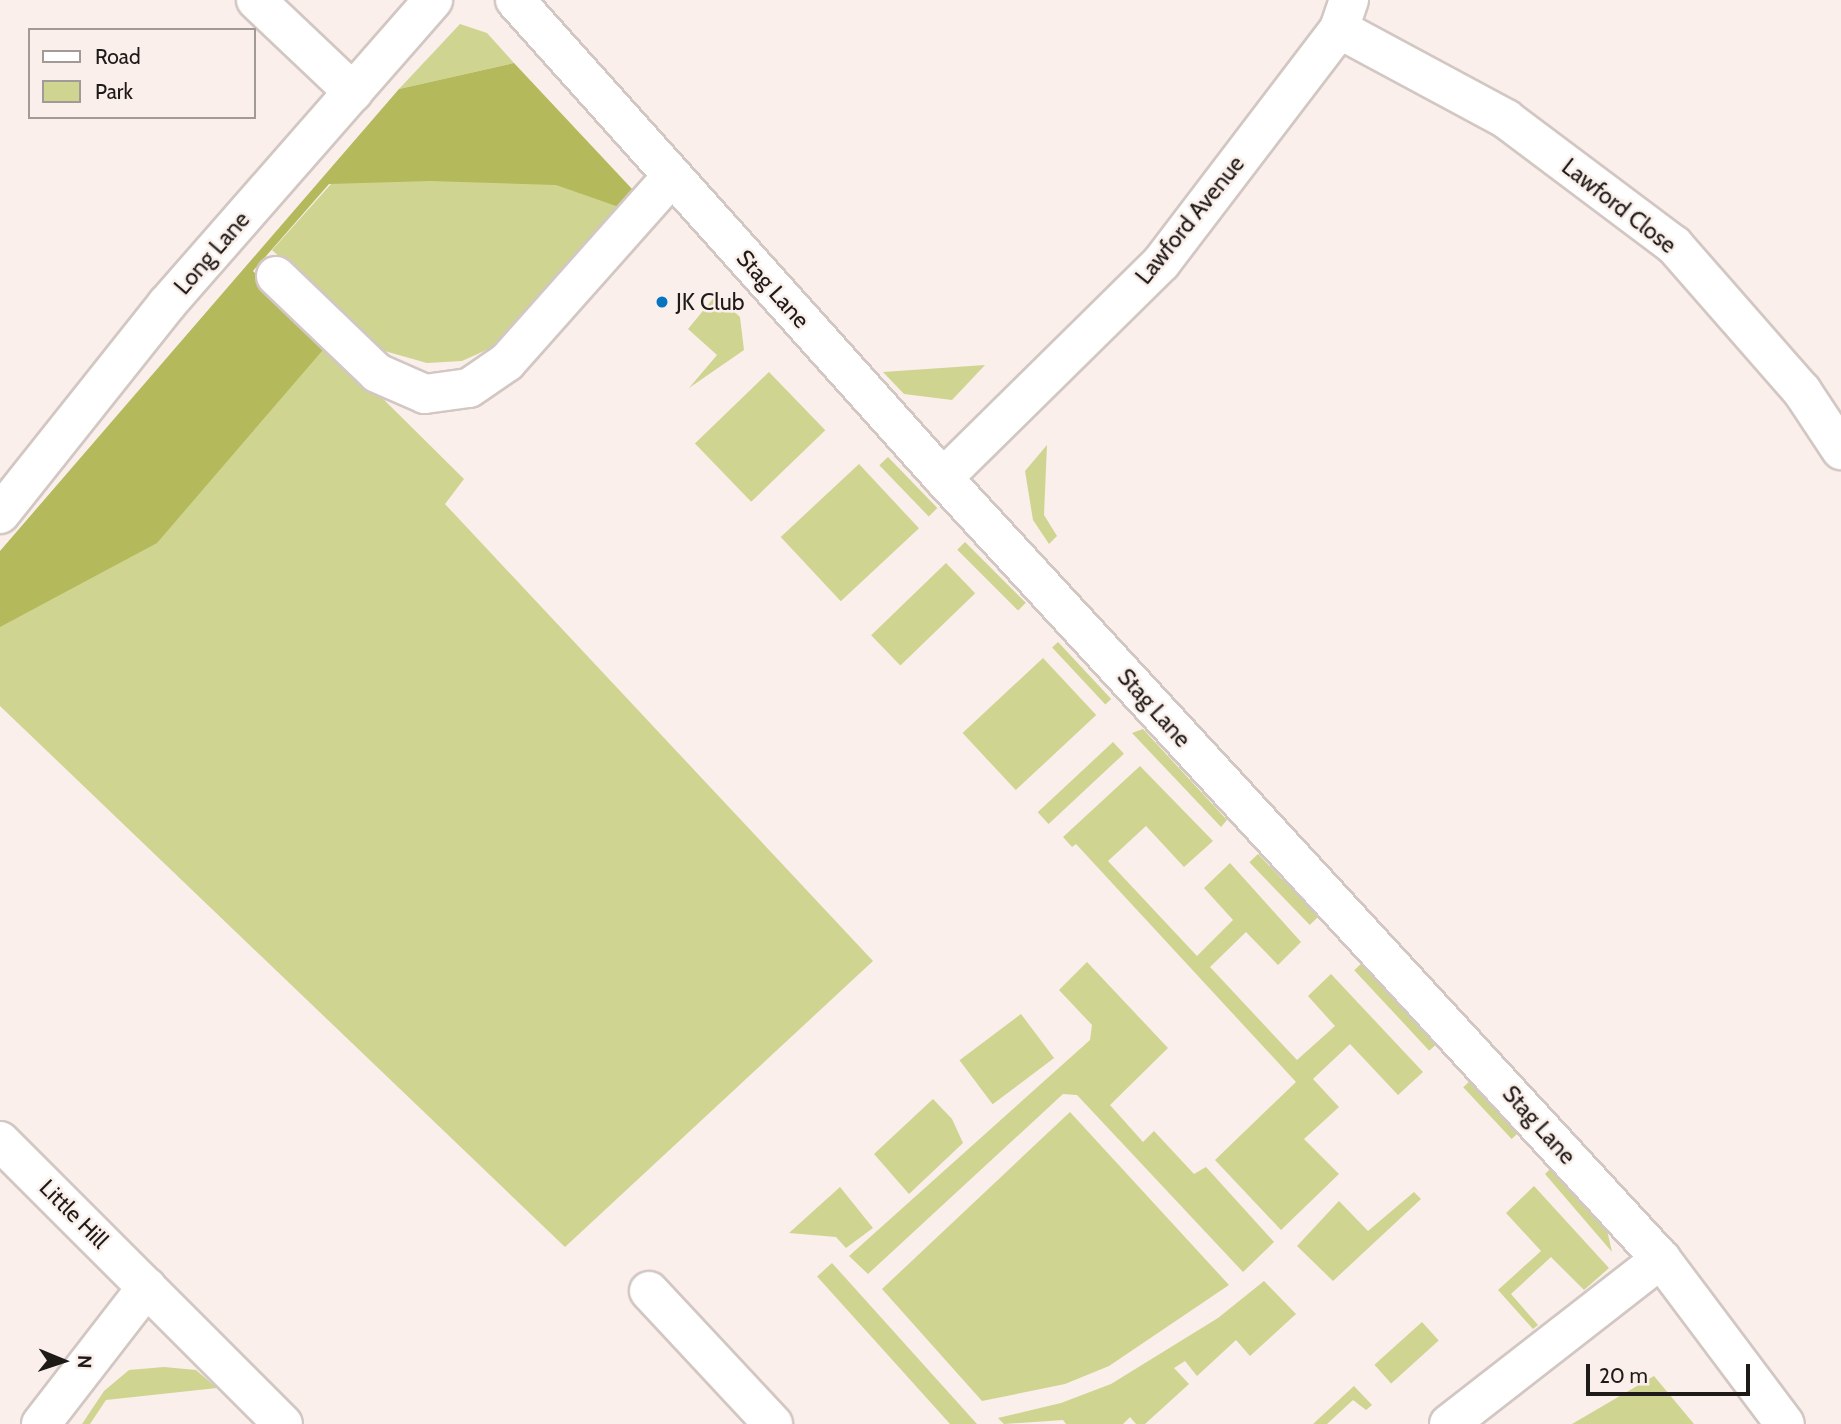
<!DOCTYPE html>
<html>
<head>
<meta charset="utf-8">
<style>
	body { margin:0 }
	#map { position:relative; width:1841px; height:1424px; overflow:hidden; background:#faefea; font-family:Cabin,sans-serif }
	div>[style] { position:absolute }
	.green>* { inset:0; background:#cfd491; transform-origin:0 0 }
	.forest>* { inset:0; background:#b4b95c }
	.roads { filter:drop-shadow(2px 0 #d2c7c2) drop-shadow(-2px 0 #d2c7c2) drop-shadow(0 2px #d2c7c2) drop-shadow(0 -2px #d2c7c2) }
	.minor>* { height:38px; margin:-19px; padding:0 19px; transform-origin:19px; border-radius:19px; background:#fff }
	.dots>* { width:19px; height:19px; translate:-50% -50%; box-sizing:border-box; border:4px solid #faefea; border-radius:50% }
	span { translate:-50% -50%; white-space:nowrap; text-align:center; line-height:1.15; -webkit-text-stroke:5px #faefea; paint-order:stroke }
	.street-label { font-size:23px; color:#1e1a18 }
	.poi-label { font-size:23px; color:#1e1a18 }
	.left { translate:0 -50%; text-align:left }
	.legend { position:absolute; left:28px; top:28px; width:228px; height:91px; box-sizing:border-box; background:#faefea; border:2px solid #a29a96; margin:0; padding:9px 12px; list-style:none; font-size:21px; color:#1e1a18 }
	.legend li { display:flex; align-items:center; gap:14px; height:35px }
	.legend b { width:35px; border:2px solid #a29a96 }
	.north { position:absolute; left:28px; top:1326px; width:70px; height:70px; -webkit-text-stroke:5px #faefea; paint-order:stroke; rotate:92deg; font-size:19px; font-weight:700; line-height:28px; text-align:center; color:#1e1a18 }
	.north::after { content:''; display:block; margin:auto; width:24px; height:32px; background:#1e1a18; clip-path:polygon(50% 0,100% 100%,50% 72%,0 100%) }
	.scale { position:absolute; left:1586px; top:1364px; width:164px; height:32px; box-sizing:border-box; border:4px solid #1e1a18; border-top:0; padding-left:9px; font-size:21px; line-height:24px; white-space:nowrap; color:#1e1a18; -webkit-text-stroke:5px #faefea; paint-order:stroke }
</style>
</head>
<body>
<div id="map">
	<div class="green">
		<i style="clip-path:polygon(460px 24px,487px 33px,514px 63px,399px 89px)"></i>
		<i style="clip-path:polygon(408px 98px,619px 207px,493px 347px,462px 361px,427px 363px,381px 350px,272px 250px)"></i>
		<i style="clip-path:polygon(270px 287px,464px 479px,445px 504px,873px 961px,565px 1247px,0 706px,0 596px)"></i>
		<i style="clip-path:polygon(716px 295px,740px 317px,744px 350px,689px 388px,717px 355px,688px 329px)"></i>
		<i style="clip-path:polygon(985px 365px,952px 400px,904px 394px,883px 372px)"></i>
		<i style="left:769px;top:372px;width:81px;height:103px;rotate:46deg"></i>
		<i style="clip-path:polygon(1047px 445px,1044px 515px,1057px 536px,1049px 544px,1033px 520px,1025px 471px)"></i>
		<i style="left:888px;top:457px;width:71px;height:12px;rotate:46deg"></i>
		<i style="left:859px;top:464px;width:88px;height:107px;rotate:47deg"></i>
		<i style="left:965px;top:542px;width:86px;height:11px;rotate:45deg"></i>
		<i style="left:946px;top:563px;width:42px;height:104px;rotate:46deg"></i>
		<i style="left:1058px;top:642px;width:78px;height:8px;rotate:47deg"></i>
		<i style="left:1043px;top:658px;width:78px;height:110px;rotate:47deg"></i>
		<i style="clip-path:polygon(1143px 729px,1227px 820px,1221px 827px,1132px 733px)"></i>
		<i style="left:1113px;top:742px;width:16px;height:103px;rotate:47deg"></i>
		<i style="clip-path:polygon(1140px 766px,1213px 841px,1184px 867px,1146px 826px,1108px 861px,1197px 956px,1233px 920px,1204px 888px,1230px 863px,1301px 942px,1278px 965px,1246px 932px,1210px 967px,1297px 1060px,1335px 1026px,1308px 996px,1331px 974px,1423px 1072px,1398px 1095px,1350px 1044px,1313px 1079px,1339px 1107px,1304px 1139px,1339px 1174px,1281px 1230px,1215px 1160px,1296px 1082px,1076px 844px,1072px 847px,1063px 837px)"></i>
		<i style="left:1258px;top:854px;width:87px;height:12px;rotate:46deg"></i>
		<i style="clip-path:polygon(1087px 962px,1168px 1048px,1110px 1105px,1143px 1142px,1154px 1131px,1194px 1174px,1206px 1167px,1274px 1242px,1243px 1272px,1077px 1095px,1063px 1094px,868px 1274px,849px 1256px,1090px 1040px,1092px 1025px,1059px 990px)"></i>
		<i style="left:1363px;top:962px;width:110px;height:12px;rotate:47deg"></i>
		<i style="left:1021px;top:1014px;width:55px;height:77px;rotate:53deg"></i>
		<i style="left:1472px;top:1079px;width:71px;height:12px;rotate:47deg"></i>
		<i style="clip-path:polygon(933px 1099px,952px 1119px,963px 1143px,909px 1194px,874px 1154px)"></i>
		<i style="clip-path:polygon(1070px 1112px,1229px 1285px,1109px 1366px,1065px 1384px,982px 1401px,882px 1289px)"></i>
		<i style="clip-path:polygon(1552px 1167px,1607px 1230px,1612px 1252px,1545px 1174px)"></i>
		<i style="clip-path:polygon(1534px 1186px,1609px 1268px,1584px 1290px,1551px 1257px,1511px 1294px,1538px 1325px,1533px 1329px,1498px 1290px,1541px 1251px,1506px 1213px)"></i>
		<i style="clip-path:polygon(840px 1187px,873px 1228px,846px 1248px,836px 1237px,789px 1233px)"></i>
		<i style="clip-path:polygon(1414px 1192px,1421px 1199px,1333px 1281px,1297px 1246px,1339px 1201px,1368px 1231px)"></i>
		<i style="left:832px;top:1263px;width:217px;height:20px;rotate:48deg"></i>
		<i style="clip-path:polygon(1264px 1281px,1296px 1314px,1250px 1356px,1236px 1340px,1197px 1376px,1185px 1361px,1174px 1368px,1189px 1384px,1145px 1424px,1136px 1424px,1130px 1417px,1123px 1424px,1066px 1424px,1063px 1420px,1004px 1424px,998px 1418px,1061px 1403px,1111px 1384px,1218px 1318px)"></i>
		<i style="left:1422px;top:1322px;width:25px;height:64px;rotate:48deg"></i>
		<i style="clip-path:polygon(164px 1367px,196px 1370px,217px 1388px,106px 1400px,90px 1424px,82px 1424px,104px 1391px,129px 1370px)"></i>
		<i style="clip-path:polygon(1654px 1376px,1694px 1424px,1572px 1424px)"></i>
		<i style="clip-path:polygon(1354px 1386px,1372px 1405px,1366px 1410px,1353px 1400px,1327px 1424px,1313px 1424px)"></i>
	</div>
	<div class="forest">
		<i style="clip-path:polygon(514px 63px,633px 190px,619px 207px,556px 185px,430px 181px,329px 184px,253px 271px,328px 344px,157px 543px,0 627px,0 551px,399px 89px)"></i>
	</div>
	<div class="roads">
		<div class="minor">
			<i style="left:256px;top:0;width:134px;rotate:43.5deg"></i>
			<i style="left:515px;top:0;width:642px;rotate:48.16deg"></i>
			<i style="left:943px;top:478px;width:1061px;rotate:47.41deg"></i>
			<i style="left:1661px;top:1259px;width:206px;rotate:53.1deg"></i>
			<i style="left:1339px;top:29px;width:190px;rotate:28.3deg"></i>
			<i style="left:1506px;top:119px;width:210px;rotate:36.9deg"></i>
			<i style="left:1674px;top:245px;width:194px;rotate:48.8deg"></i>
			<i style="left:1802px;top:391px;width:71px;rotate:56.5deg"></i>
			<i style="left:276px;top:276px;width:140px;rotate:43.8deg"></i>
			<i style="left:377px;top:373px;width:52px;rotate:23.6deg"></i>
			<i style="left:425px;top:394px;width:44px;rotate:-7.8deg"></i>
			<i style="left:469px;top:388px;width:46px;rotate:-34.4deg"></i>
			<i style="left:507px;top:362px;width:249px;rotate:-48.4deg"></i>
			<i style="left:943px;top:478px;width:306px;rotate:-44.6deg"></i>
			<i style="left:1161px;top:263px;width:294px;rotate:-52.7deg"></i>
			<i style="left:1339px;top:29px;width:31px;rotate:-71deg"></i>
			<i style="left:0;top:514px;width:268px;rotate:-51.5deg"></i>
			<i style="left:167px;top:304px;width:404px;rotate:-48.8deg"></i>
			<i style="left:0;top:1141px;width:400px;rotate:45deg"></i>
			<i style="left:649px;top:1291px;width:182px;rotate:47deg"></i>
			<i style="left:41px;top:1424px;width:173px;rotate:-52.3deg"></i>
			<i style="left:1449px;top:1424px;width:269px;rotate:-37.9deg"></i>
		</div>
	</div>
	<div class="dots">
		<i style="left:662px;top:302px;background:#0674be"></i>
	</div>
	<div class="street-label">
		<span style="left:1619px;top:206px;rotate:38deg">Lawford Close</span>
		<span style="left:1190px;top:220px;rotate:-51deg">Lawford Avenue</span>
		<span style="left:212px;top:253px;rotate:-49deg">Long Lane</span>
		<span style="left:773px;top:289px;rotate:48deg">Stag Lane</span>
		<span style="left:1154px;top:708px;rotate:48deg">Stag Lane</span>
		<span style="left:1539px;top:1125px;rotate:48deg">Stag Lane</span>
		<span style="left:74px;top:1214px;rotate:45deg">Little Hill</span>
	</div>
	<div class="poi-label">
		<span class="left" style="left:676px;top:302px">JK Club</span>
	</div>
	<ul class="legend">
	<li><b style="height:9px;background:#fff"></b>Road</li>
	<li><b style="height:19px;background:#cfd491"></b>Park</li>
	</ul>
	<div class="north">N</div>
	<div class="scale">20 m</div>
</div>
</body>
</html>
